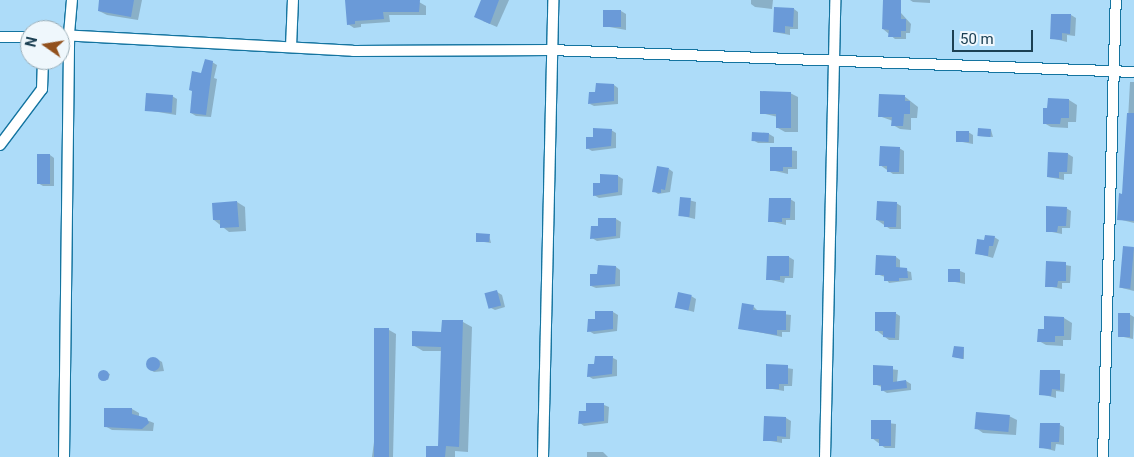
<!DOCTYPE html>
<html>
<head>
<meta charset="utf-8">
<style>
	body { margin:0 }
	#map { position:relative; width:1134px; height:457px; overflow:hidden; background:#addcf9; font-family:Roboto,sans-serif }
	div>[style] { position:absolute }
	.shadow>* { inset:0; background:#0003 }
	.building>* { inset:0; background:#6a9ad8; transform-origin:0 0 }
	.round { border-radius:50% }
	.roads { filter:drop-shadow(1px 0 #1474a0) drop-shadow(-1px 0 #1474a0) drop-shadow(0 1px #1474a0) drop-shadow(0 -1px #1474a0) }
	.street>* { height:10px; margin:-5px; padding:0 5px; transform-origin:5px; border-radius:5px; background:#fff }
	span { translate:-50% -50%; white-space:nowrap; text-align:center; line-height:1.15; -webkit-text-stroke:4.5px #eff7fc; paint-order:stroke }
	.north { position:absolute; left:20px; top:20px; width:50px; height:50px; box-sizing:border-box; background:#eff7fc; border:1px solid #9baeb8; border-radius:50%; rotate:283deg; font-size:14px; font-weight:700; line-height:20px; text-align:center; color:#1c4053 }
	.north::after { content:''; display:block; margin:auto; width:18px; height:22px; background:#92511d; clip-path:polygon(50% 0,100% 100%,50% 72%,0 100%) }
	.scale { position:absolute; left:952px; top:30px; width:81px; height:22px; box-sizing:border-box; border:2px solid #1c4053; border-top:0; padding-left:6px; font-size:15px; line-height:18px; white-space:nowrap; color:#1c4053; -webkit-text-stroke:4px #eff7fc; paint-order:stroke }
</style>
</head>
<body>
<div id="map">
	<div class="shadow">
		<i style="clip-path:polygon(101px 0,142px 0,138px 20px,107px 15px,99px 11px)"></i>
		<i style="clip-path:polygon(347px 0,419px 2px,426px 6px,426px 15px,389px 15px,390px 22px,361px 24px,361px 27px,354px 28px,348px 24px)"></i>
		<i style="clip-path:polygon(483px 0,509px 0,497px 27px,483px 21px)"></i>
		<i style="clip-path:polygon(751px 0,773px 0,772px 9px,755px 7px,751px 4px)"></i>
		<i style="clip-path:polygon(910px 0,930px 0,930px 3px,913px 2px)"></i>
		<i style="clip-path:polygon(794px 9px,798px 12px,798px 29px,790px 29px,790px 35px,774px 32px)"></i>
		<i style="clip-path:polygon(621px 11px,626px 14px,626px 30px,604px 26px)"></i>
		<i style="clip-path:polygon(901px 13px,911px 24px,910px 33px,906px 33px,906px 39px,895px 39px,883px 29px)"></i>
		<i style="clip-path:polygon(1071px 15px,1076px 18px,1075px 36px,1067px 35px,1067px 42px,1051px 38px)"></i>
		<i style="clip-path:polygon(212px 62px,217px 65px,214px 78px,217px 79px,211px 117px,196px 116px,191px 113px,202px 75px)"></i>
		<i style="clip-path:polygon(1130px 82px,1134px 82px,1134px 223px,1118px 219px,1124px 195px)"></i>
		<i style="clip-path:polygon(614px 85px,618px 88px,618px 104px,594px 106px,590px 104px,597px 93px)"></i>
		<i style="clip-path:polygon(790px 93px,798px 97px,798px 132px,785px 132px,778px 128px,778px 117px,761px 113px)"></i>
		<i style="clip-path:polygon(172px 96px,177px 99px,176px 115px,146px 110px)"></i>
		<i style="clip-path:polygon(904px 96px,918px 107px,917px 118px,911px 118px,911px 130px,900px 129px,893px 125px,893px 121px,879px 116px)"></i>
		<i style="clip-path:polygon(1069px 100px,1077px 105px,1076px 122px,1068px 122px,1068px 128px,1051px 127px,1044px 123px)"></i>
		<i style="clip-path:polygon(611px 130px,616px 133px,616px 148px,592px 151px,587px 148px,594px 138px)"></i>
		<i style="clip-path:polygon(991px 130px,993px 137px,979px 136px)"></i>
		<i style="clip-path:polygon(968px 132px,973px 135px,973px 144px,957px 141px)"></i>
		<i style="clip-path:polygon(753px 133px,769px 134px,774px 137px,774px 143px,758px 143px,753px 140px)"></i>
		<i style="clip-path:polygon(771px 148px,797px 151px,797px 169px,788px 169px,788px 174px,771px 170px)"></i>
		<i style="clip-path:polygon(899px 148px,904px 151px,904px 174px,893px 174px,880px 165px)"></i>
		<i style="clip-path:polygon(1068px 154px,1073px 157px,1072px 174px,1064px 174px,1064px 180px,1048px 177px)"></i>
		<i style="clip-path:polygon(50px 155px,54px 158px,54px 186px,43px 186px,38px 183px)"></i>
		<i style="clip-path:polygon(669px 169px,673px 172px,670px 192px,658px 194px,654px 191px)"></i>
		<i style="clip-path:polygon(618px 176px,623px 179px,622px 195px,599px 198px,594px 195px,601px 184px)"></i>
		<i style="clip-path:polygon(681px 198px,696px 202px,695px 219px,679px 215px)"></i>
		<i style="clip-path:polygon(790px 199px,795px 202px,795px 220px,786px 220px,786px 225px,769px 221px)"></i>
		<i style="clip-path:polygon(237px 202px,245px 207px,246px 231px,229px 232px,214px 220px)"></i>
		<i style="clip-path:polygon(896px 203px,901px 206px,901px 229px,890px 229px,877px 220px)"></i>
		<i style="clip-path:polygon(1066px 208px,1071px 211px,1070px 228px,1062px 228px,1062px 234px,1047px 231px)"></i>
		<i style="clip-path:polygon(616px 219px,621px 222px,620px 238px,597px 241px,592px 238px)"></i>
		<i style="clip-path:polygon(489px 235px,491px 243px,477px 241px)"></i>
		<i style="clip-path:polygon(994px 237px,999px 240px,993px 258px,976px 253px,985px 241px)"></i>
		<i style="clip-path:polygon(1124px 248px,1134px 248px,1134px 291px,1122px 288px)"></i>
		<i style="clip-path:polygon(789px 257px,794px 260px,793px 278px,785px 278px,784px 283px,767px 279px)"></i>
		<i style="clip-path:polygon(896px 257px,900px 260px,900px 269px,911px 272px,912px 280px,889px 283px,885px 277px,877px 274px)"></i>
		<i style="clip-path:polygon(1048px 262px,1071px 266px,1070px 283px,1062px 283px,1062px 289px,1047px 286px)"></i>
		<i style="clip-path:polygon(616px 267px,620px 270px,620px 286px,596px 288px,591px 286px,599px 275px)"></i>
		<i style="clip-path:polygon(960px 271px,965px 273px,965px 284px,950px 281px)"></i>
		<i style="clip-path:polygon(497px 292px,502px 295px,505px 307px,495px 310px,491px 308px)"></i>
		<i style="clip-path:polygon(691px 296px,696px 299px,694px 312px,676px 307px)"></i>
		<i style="clip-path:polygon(753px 306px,758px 311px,791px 315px,790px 332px,782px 332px,782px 337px,739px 328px)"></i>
		<i style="clip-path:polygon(613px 312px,618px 315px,617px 331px,594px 334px,589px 331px,596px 320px)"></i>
		<i style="clip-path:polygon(895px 313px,900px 316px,899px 340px,889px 340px,876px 330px)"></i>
		<i style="clip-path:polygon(1129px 314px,1134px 317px,1133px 339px,1119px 336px)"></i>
		<i style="clip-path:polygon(1045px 318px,1064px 318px,1072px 323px,1071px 340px,1063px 340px,1063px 346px,1046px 345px,1039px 341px,1045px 330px)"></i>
		<i style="clip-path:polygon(463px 322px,472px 327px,468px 452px,455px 451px,455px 457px,427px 457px,439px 447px,442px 351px,423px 351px,413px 345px)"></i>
		<i style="clip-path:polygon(389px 330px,396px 334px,393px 457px,372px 457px)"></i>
		<i style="clip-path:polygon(964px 349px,964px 359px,954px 357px)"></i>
		<i style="clip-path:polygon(613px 358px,617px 360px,617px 376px,593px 379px,588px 376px,595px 366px)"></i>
		<i style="clip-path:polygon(157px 359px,162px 362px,164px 371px,154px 372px,149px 369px,148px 360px)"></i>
		<i style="clip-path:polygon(767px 365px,793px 369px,792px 386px,784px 386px,784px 391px,767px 388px)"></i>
		<i style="clip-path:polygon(875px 367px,898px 370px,897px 382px,906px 381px,911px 384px,911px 390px,887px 393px,882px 390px,882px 387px,874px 384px)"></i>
		<i style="clip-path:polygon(101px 371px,110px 374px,108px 380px,100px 377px)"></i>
		<i style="clip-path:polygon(1041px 371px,1065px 374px,1064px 392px,1056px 391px,1056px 398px,1041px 394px)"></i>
		<i style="clip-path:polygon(604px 405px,609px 407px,608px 423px,584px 426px,580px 423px,587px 413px)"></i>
		<i style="clip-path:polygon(132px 409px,139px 413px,139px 417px,154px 423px,153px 431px,112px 430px,105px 426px)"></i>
		<i style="clip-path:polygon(1009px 416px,1017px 420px,1016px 435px,983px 433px,976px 428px)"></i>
		<i style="clip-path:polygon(786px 418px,791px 421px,790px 439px,782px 439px,782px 443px,765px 440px)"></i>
		<i style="clip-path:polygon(872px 421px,896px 424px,895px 448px,885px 448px,872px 438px)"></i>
		<i style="clip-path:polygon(1060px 425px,1064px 427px,1064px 445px,1056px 444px,1055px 451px,1040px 447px)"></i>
		<i style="clip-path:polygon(587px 452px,603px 452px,608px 457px,587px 457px)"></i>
	</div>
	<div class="building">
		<i style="clip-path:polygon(99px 0,134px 0,131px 17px,98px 11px)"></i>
		<i style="clip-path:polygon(345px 0,420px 0,419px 12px,383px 12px,384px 19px,355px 21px,355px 24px,347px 25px)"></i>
		<i style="clip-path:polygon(481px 0,499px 0,490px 24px,474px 17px)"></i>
		<i style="clip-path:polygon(883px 0,901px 0,901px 19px,906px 19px,906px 31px,901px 31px,901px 37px,888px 37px,889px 30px,882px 29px)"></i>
		<i style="clip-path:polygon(774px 7px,794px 8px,793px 27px,785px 26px,785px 33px,773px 32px)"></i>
		<i style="left:603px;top:10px;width:18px;height:17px"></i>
		<i style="clip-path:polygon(1051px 14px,1071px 14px,1070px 34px,1062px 33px,1062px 40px,1050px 39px)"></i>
		<i style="clip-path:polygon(205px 59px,213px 61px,206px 115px,190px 113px,192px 91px,189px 90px,192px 71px,201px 73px)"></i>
		<i style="clip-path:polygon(596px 83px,614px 84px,614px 101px,588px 104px,589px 92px,595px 92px)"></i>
		<i style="clip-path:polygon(760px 91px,791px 92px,791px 128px,776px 128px,776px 114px,760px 114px)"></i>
		<i style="left:146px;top:93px;width:27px;height:18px;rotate:4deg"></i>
		<i style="clip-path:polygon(879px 94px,905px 95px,905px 101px,910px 101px,910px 114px,904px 114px,903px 126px,891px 126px,892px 117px,878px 117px)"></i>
		<i style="clip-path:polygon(1048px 98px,1069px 99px,1069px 118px,1061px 118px,1060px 124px,1043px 124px,1043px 108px,1047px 108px)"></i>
		<i style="clip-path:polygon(1127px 113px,1134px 113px,1134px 221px,1117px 220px,1119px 193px,1122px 194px)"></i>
		<i style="clip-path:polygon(593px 128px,612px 129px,611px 146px,586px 149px,586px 137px,593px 137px)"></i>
		<i style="left:978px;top:128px;width:13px;height:8px;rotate:4deg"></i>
		<i style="left:956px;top:131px;width:13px;height:11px"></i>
		<i style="left:752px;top:132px;width:17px;height:9px;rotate:3deg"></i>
		<i style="clip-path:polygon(880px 146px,900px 147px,899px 172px,887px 172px,887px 166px,879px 166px)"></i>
		<i style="clip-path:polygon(770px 147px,792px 147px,792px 167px,783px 167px,783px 171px,770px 171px)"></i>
		<i style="clip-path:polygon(1048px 152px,1068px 153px,1067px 172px,1059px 172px,1059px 178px,1047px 177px)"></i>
		<i style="left:37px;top:154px;width:13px;height:30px"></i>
		<i style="clip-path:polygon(657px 166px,669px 168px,665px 190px,661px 189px,661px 193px,652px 192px)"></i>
		<i style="clip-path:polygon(600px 174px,618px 175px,618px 192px,593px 196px,593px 183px,600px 183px)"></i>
		<i style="left:680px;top:197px;width:11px;height:19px;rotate:5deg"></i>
		<i style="clip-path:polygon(769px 198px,791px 198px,790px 218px,782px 218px,782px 222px,768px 222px)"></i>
		<i style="clip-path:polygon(237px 201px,239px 227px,220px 228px,220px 220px,213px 220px,212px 203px)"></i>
		<i style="clip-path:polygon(877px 201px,897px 202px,896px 227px,884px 227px,884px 221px,876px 220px)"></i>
		<i style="clip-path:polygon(1046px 206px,1067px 207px,1066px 226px,1058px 226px,1057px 232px,1046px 232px)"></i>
		<i style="clip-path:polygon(598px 218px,616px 218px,616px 236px,590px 239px,591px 226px,598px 226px)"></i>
		<i style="clip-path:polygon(476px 233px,490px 234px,489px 242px,476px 242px)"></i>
		<i style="clip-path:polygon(985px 235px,995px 236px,993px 246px,989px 246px,988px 256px,975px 254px,977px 239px,984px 240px)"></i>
		<i style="left:1123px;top:246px;width:11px;height:42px;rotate:5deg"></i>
		<i style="clip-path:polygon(876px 255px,896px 256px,896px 267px,907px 268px,908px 278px,899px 278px,899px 281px,884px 281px,884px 275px,875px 275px)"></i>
		<i style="clip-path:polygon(767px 256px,789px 256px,789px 276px,780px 276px,780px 280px,766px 280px)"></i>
		<i style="clip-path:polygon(1046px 261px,1066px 262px,1066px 281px,1058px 281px,1057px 287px,1045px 287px)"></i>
		<i style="clip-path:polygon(598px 265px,616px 266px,615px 284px,590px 286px,590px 274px,597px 274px)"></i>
		<i style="left:948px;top:269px;width:12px;height:13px"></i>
		<i style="left:497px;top:290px;width:16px;height:13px;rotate:75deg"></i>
		<i style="left:678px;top:292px;width:14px;height:16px;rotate:12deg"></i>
		<i style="clip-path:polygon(742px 303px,754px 305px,753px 310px,786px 311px,786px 330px,777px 330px,777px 335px,738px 329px)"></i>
		<i style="clip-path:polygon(595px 311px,613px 311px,613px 329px,587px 332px,588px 319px,595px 319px)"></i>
		<i style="clip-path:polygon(875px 312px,896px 312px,895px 338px,883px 337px,883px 331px,875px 331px)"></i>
		<i style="left:1118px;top:313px;width:12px;height:24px"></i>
		<i style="clip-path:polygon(1044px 316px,1064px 317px,1064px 336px,1055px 336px,1055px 342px,1037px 342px,1038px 329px,1044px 329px)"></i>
		<i style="clip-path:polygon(442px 320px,463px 320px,459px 447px,446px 446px,445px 457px,426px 457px,426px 446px,438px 446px,441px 347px,412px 346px,412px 331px,441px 332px)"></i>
		<i style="left:374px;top:328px;width:15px;height:129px"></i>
		<i style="clip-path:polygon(954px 346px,964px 347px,963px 359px,952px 357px)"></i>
		<i style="clip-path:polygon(595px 356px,613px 356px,612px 374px,587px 377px,588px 364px,594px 364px)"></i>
		<i class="round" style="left:146px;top:357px;width:14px;height:14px"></i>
		<i style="clip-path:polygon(766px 364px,788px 365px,788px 384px,779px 384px,779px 389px,766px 389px)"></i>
		<i style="clip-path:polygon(873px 365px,893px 366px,893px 382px,906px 380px,907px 388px,881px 391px,881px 385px,873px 385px)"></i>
		<i class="round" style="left:97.5px;top:369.5px;width:11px;height:11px"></i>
		<i style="clip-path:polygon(1040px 370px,1060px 370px,1060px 390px,1052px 389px,1051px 396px,1039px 395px)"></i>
		<i style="clip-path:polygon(586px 403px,604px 403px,604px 421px,578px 424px,579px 411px,586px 411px)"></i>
		<i style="clip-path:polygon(104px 408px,132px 408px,132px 414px,147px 418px,149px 423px,142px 429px,104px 427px)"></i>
		<i style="left:976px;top:412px;width:34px;height:17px;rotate:5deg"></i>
		<i style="clip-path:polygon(764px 416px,786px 417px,786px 437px,777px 436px,777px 441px,763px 441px)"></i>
		<i style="clip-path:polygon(871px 420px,891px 420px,891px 446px,879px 446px,879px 439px,871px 439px)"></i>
		<i style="clip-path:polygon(1040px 423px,1060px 423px,1059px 442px,1051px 442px,1051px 449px,1039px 448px)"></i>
	</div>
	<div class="roads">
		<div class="street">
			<i style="left:60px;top:35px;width:293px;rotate:3.1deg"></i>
			<i style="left:353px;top:51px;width:198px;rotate:-0.3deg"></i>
			<i style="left:551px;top:50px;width:583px;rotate:2.16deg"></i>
			<i style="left:0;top:37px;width:30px"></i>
			<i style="left:291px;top:47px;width:47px;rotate:-87.6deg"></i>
			<i style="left:0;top:145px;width:70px;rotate:-53.1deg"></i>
			<i style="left:42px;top:89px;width:29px;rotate:-88deg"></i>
			<i style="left:64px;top:457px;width:423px;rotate:-89.3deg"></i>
			<i style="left:69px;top:34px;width:34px;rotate:-85deg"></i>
			<i style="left:543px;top:457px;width:457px;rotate:-88.7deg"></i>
			<i style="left:825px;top:457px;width:457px;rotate:-88.7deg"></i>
			<i style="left:1103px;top:457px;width:457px;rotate:-88.4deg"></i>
		</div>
	</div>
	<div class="north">N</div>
	<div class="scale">50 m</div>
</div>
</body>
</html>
